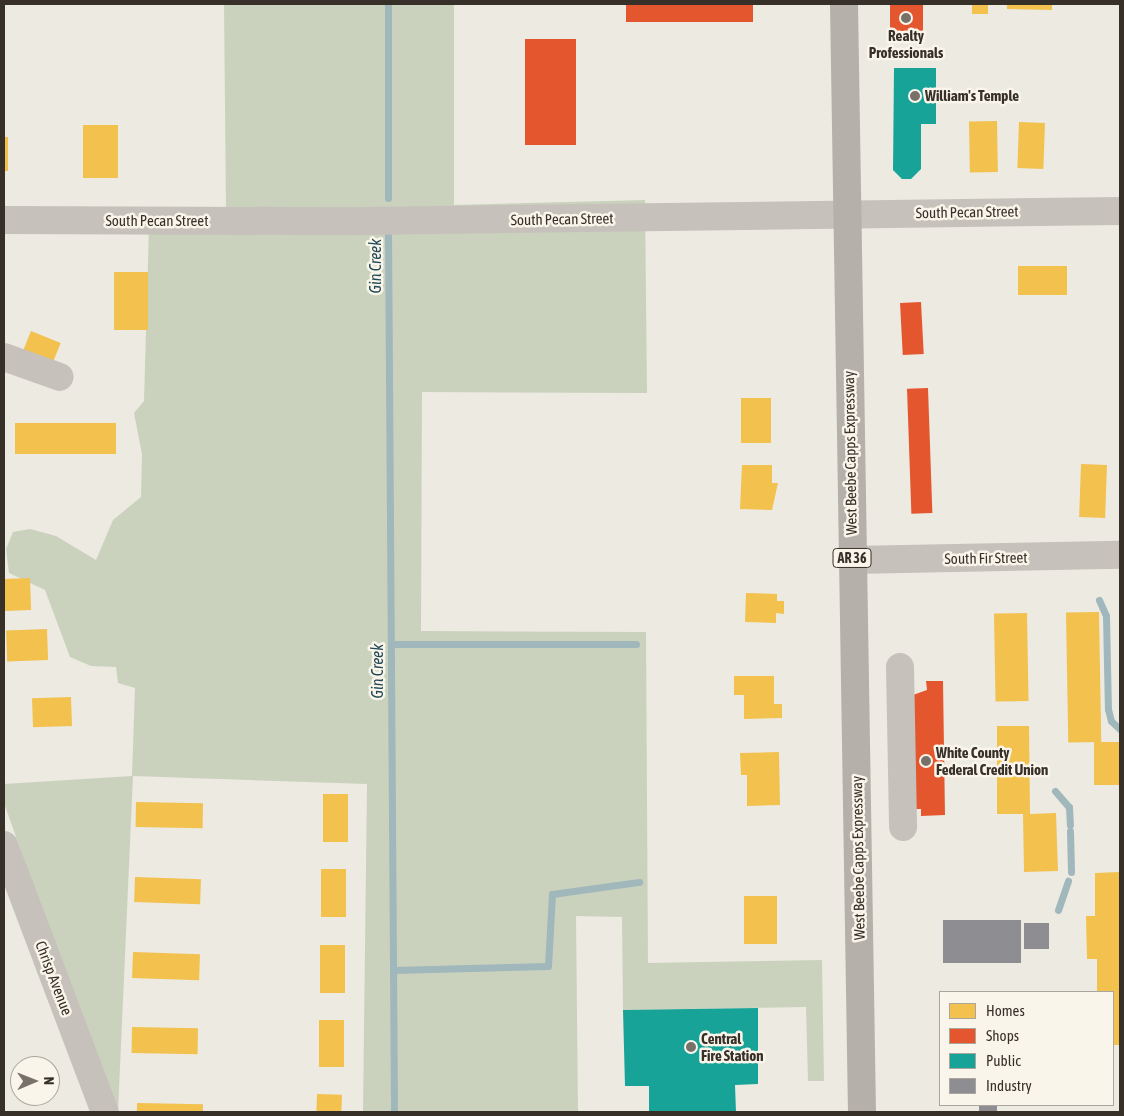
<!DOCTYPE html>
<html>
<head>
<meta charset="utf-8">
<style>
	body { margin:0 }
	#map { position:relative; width:1124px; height:1116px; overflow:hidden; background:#edeae2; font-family:"Asap Condensed",sans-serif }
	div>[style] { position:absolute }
	.green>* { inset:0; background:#cad2bd }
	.homes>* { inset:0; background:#f2c14e; transform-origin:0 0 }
	.shops>* { inset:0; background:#e4572e; transform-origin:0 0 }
	.public>* { inset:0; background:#17a398 }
	.industry>* { inset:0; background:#8d8d92; transform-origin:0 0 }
	.stream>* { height:7px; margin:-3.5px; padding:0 3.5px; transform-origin:3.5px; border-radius:3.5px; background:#a0b7bc }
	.minor>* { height:28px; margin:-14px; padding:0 14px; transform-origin:14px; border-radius:14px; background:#c6c2bb }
	.major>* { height:28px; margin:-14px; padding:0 14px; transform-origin:14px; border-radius:14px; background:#b5b0aa }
	.dots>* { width:14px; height:14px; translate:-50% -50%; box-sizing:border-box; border:2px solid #f9f5ea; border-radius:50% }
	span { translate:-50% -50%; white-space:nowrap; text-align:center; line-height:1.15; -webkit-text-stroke:5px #f9f5ea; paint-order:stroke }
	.shield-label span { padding:1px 4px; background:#f9f5ea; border:1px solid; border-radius:4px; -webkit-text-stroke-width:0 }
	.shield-label { font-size:14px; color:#373029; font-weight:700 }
	.poi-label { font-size:15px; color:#373029; font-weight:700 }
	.left { translate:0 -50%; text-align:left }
	.street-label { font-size:15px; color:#373029 }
	.water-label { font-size:16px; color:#214856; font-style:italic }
	.frame { position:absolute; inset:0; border:5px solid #373029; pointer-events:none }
	.legend { position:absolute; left:939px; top:991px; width:175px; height:115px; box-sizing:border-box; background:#f9f5ea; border:1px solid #aba69d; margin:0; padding:6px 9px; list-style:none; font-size:15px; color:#373029 }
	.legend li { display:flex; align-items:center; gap:10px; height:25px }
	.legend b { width:25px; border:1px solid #aba69d }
	.north { position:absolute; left:10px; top:1056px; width:50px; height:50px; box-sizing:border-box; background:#f9f5ea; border:1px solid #aba69d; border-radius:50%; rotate:89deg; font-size:14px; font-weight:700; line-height:20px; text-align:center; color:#373029 }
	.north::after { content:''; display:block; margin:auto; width:18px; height:22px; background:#77716a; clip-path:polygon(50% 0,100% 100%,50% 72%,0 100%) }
</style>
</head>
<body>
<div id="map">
	<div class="green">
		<i style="clip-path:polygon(224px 4px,454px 4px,454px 205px,645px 200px,647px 393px,422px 392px,421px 631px,646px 632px,648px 963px,822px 960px,824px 1081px,808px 1081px,806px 1007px,623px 1010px,622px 917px,576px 916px,578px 1112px,363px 1112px,367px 784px,133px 776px,118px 1112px,114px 1112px,4px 803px,4px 784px,132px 776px,135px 688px,118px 683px,116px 667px,91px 666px,70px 657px,45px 590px,9px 573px,6px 549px,13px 532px,30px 529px,56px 536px,96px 560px,113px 520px,141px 497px,142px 454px,134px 413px,144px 401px,149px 227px,226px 211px)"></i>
	</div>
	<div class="homes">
		<i style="left:972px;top:4px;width:16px;height:10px"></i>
		<i style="clip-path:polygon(1007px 4px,1052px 4px,1052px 10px,1007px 9px)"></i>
		<i style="left:997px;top:121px;width:51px;height:28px;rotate:89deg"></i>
		<i style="left:1019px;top:122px;width:26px;height:46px;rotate:2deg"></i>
		<i style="left:83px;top:125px;width:35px;height:53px"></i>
		<i style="left:4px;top:137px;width:4px;height:34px"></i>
		<i style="left:1018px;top:266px;width:49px;height:29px"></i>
		<i style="left:148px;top:272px;width:58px;height:34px;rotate:90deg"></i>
		<i style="left:31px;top:331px;width:32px;height:22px;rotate:22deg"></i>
		<i style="left:741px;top:398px;width:30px;height:45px"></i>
		<i style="left:116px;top:423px;width:31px;height:101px;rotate:90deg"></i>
		<i style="left:1081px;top:464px;width:26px;height:53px;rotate:2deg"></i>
		<i style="clip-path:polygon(742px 465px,772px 465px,772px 483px,778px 483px,772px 510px,740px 509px)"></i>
		<i style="left:30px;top:578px;width:32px;height:26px;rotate:88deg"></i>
		<i style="clip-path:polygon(746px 593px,777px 594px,777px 601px,784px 601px,784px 614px,776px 613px,776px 623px,745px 622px)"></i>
		<i style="left:1099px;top:612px;width:130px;height:33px;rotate:89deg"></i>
		<i style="left:1027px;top:613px;width:88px;height:33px;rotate:89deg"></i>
		<i style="left:47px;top:629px;width:31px;height:41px;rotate:88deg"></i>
		<i style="clip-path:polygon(734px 676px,774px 676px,774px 704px,782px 704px,782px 718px,744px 719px,744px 695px,734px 695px)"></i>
		<i style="left:71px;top:697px;width:29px;height:39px;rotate:88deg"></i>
		<i style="clip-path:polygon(997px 726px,1029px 726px,1030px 814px,1056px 813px,1058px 871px,1024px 872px,1023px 814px,997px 814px)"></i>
		<i style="left:1120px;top:742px;width:43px;height:26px;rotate:90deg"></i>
		<i style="clip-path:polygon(779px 752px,780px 805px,747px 806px,747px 775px,741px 775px,740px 753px)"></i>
		<i style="left:323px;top:794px;width:25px;height:48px"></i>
		<i style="left:136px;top:802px;width:67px;height:25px;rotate:1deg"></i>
		<i style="left:321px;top:869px;width:25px;height:48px"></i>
		<i style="clip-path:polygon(1120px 872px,1120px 1045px,1113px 1045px,1113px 992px,1097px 992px,1097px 959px,1087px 959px,1086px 916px,1095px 916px,1095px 873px)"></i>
		<i style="left:135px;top:877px;width:66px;height:25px;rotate:2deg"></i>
		<i style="left:744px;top:896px;width:33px;height:48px"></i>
		<i style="left:320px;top:945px;width:25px;height:48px"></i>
		<i style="left:133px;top:952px;width:67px;height:26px;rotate:2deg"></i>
		<i style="left:319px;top:1020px;width:25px;height:47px"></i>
		<i style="left:132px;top:1027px;width:66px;height:26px;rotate:1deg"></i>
		<i style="left:317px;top:1094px;width:25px;height:18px;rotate:2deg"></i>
		<i style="left:137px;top:1103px;width:66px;height:9px;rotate:1deg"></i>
	</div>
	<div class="shops">
		<i style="left:626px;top:4px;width:127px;height:18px"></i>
		<i style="left:890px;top:4px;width:33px;height:27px"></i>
		<i style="left:525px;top:39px;width:51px;height:106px"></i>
		<i style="left:921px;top:302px;width:52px;height:21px;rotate:87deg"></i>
		<i style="left:928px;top:388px;width:125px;height:21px;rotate:88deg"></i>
		<i style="clip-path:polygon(926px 681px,943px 681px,945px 815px,921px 816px,921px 809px,908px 809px,910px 696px,927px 690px)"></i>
	</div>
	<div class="public">
		<i style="clip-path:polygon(894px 68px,936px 68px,936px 124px,921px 124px,921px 169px,911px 179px,902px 179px,893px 170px)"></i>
		<i style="clip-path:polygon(758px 1008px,758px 1084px,735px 1085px,736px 1112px,649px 1112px,649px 1086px,625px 1086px,623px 1010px)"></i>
	</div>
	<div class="industry">
		<i style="left:1021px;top:920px;width:43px;height:78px;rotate:90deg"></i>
		<i style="left:1024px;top:923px;width:25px;height:26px"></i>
		<i style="left:979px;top:1105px;width:18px;height:7px"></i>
	</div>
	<div class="stream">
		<i style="left:388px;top:4px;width:194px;rotate:90deg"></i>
		<i style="left:388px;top:229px;width:883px;rotate:89.61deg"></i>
		<i style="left:1099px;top:600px;width:17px;rotate:66deg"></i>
		<i style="left:1106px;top:616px;width:93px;rotate:88.8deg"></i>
		<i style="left:1108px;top:709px;width:12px;rotate:76deg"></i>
		<i style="left:1111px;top:721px;width:12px;rotate:42deg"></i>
		<i style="left:391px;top:644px;width:245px"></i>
		<i style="left:1055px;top:791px;width:21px;rotate:49deg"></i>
		<i style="left:1069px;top:807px;width:18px;rotate:87deg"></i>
		<i style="left:1070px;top:831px;width:41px;rotate:88.6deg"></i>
		<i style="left:1058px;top:910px;width:31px;rotate:-71deg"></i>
		<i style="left:393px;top:970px;width:155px;rotate:-1.5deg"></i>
		<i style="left:548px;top:966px;width:72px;rotate:-86.8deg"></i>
		<i style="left:552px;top:894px;width:88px;rotate:-7.9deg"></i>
	</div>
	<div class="minor">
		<i style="left:4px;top:220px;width:360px;rotate:0.2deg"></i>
		<i style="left:364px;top:221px;width:756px;rotate:-0.76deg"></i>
		<i style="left:4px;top:357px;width:59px;rotate:19.7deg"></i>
		<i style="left:852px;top:560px;width:268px;rotate:-1.1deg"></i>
		<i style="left:900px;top:667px;width:160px;rotate:88.9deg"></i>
		<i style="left:4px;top:845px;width:285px;rotate:69.3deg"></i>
	</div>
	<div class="major">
		<i style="left:844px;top:4px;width:1108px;rotate:89.07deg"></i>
	</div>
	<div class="dots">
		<i style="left:906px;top:18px;background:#77716a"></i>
		<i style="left:915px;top:96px;background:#77716a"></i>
		<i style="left:926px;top:761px;background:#77716a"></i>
		<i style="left:691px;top:1047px;background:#77716a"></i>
	</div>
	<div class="shield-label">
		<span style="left:852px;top:558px">AR 36</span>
	</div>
	<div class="poi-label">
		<span style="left:906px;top:44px">Realty<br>Professionals</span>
		<span class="left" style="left:925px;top:96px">William's Temple</span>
		<span class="left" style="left:936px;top:761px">White County<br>Federal Credit Union</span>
		<span class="left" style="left:701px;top:1047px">Central<br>Fire Station</span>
	</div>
	<div class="street-label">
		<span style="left:967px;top:212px;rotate:-1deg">South Pecan Street</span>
		<span style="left:562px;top:219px;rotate:-1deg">South Pecan Street</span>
		<span style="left:157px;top:221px">South Pecan Street</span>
		<span style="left:850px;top:453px;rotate:-91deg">West Beebe Capps Expressway</span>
		<span style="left:986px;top:558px;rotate:-1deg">South Fir Street</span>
		<span style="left:858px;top:858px;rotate:-91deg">West Beebe Capps Expressway</span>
		<span style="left:54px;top:978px;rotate:69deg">Chrisp Avenue</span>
	</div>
	<div class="water-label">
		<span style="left:375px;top:266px;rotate:-90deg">Gin Creek</span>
		<span style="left:377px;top:671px;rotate:-90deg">Gin Creek</span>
	</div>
	<div class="frame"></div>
	<ul class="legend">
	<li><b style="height:14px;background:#f2c14e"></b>Homes</li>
	<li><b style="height:14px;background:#e4572e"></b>Shops</li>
	<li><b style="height:14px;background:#17a398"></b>Public</li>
	<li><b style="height:14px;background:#8d8d92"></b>Industry</li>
	</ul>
	<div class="north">N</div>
</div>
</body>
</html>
